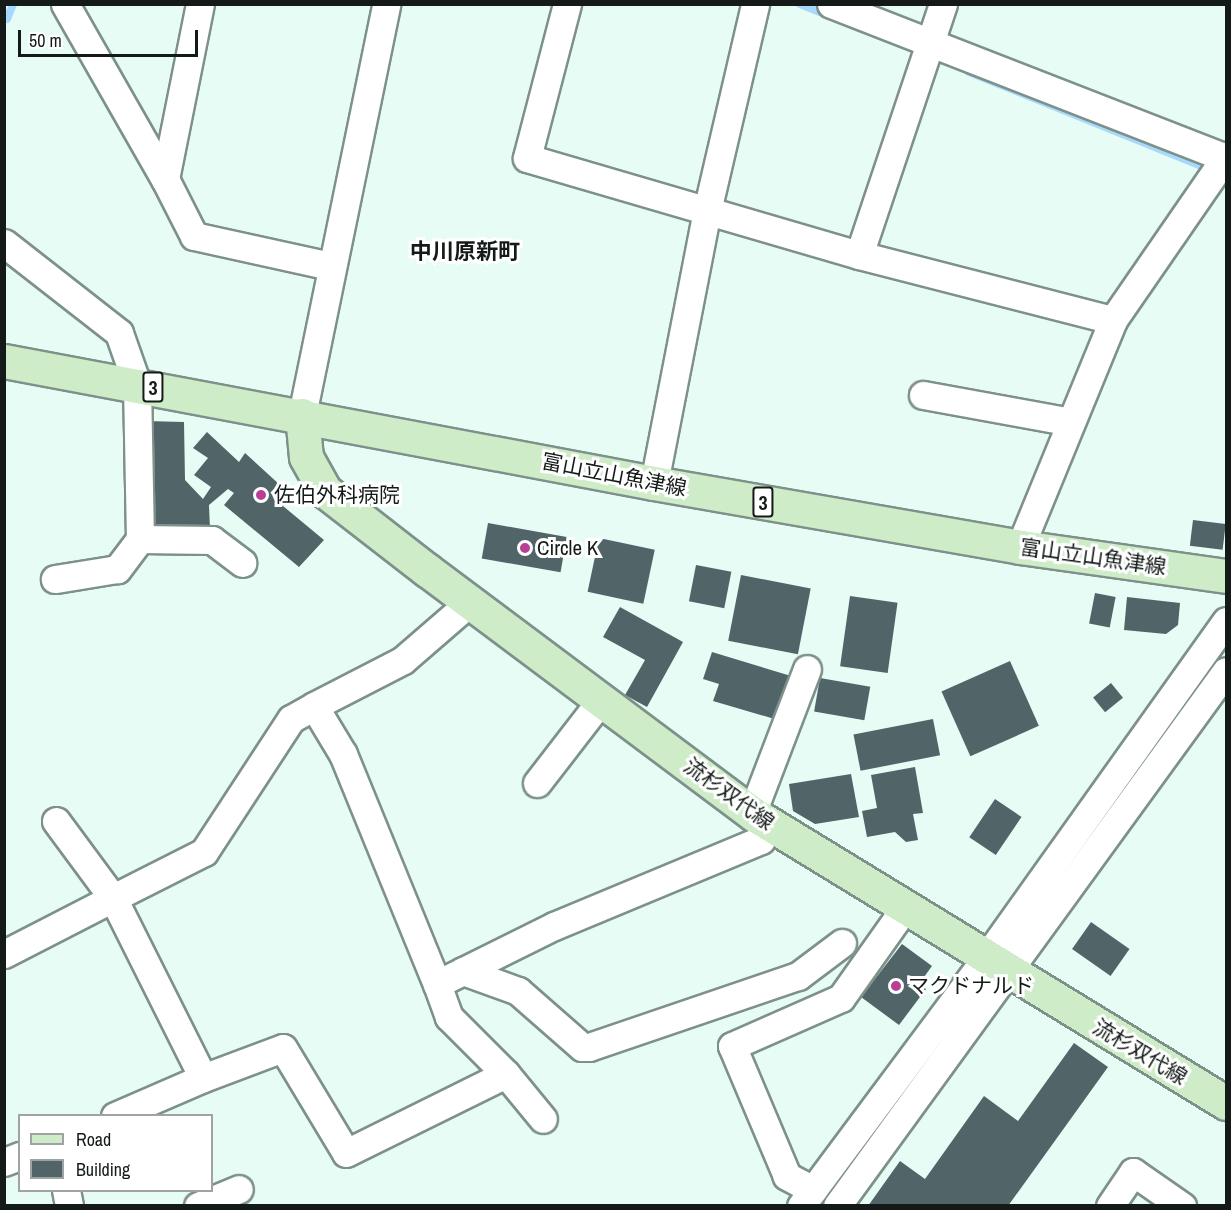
<!DOCTYPE html>
<html>
<head>
<meta charset="utf-8">
<style>
	body { margin:0 }
	#map { position:relative; width:1231px; height:1210px; overflow:hidden; background:#e7fcf5; font-family:"Archivo Narrow","Noto Sans JP",sans-serif }
	div>[style] { position:absolute }
	.stream>* { height:8px; margin:-4px; padding:0 4px; transform-origin:4px; border-radius:4px; background:#a7d9fe }
	.building>* { inset:0; background:#516568; transform-origin:0 0 }
	.roads { filter:drop-shadow(2px 0 #7d918a) drop-shadow(-2px 0 #7d918a) drop-shadow(0 2px #7d918a) drop-shadow(0 -2px #7d918a) }
	.minor>* { height:27px; margin:-13.5px; padding:0 13.5px; transform-origin:13.5px; border-radius:13.5px; background:#fff }
	.major>* { height:33px; margin:-16.5px; padding:0 16.5px; transform-origin:16.5px; border-radius:16.5px; background:#ceecc8 }
	.dots>* { width:16px; height:16px; translate:-50% -50%; box-sizing:border-box; border:3px solid #fff; border-radius:50% }
	span { translate:-50% -50%; white-space:nowrap; text-align:center; line-height:1.15; -webkit-text-stroke:6px #fff; paint-order:stroke }
	.shield-label span { padding:2px 4px; background:#fff; border:2px solid; border-radius:4px; -webkit-text-stroke-width:0 }
	.shield-label { font-size:20px; color:#131a18; font-weight:700 }
	.street-label { font-size:21px; color:#131a18 }
	.poi-label { font-size:21px; color:#131a18 }
	.left { translate:0 -50%; text-align:left }
	.neighbourhood-label { font-size:22px; color:#131a18; font-weight:700 }
	.frame { position:absolute; inset:0; border:6px solid #131a18; pointer-events:none }
	.legend { position:absolute; left:18px; top:1114px; width:195px; height:78px; box-sizing:border-box; background:#fff; border:2px solid #a1a3a3; margin:0; padding:8px 10px; list-style:none; font-size:18px; color:#131a18 }
	.legend li { display:flex; align-items:center; gap:12px; height:30px }
	.legend b { width:30px; border:2px solid #a1a3a3 }
	.scale { position:absolute; left:18px; top:30px; width:180px; height:27px; box-sizing:border-box; border:3px solid #131a18; border-top:0; padding-left:8px; font-size:18px; line-height:21px; white-space:nowrap; color:#131a18; -webkit-text-stroke:4px #fff; paint-order:stroke }
</style>
</head>
<body>
<div id="map">
	<div class="stream">
		<i style="left:800px;top:4px;width:32px;rotate:22deg"></i>
		<i style="left:7px;top:19px;width:16px;rotate:-68deg"></i>
		<i style="left:969px;top:72px;width:261px;rotate:22deg"></i>
	</div>
	<div class="building">
		<i style="clip-path:polygon(146px 421px,184px 422px,185px 480px,203px 499px,211px 487px,194px 475px,208px 458px,193px 448px,207px 432px,239px 462px,245px 453px,292px 496px,283px 506px,324px 540px,299px 567px,224px 505px,234px 493px,228px 489px,209px 505px,210px 529px,148px 528px)"></i>
		<i style="left:1193px;top:520px;width:33px;height:26px;rotate:7deg"></i>
		<i style="left:488px;top:523px;width:80px;height:36px;rotate:10deg"></i>
		<i style="left:599px;top:538px;width:57px;height:55px;rotate:12deg"></i>
		<i style="left:696px;top:565px;width:36px;height:37px;rotate:11deg"></i>
		<i style="left:741px;top:575px;width:71px;height:67px;rotate:11deg"></i>
		<i style="left:1095px;top:593px;width:21px;height:31px;rotate:11deg"></i>
		<i style="left:850px;top:596px;width:48px;height:71px;rotate:8deg"></i>
		<i style="clip-path:polygon(1127px 597px,1180px 603px,1178px 625px,1166px 634px,1124px 630px)"></i>
		<i style="clip-path:polygon(620px 607px,683px 642px,647px 707px,625px 695px,645px 660px,603px 637px)"></i>
		<i style="clip-path:polygon(712px 652px,791px 676px,778px 720px,713px 701px,719px 684px,703px 679px)"></i>
		<i style="left:1010px;top:661px;width:71px;height:75px;rotate:66deg"></i>
		<i style="left:820px;top:678px;width:51px;height:34px;rotate:10deg"></i>
		<i style="left:1111px;top:683px;width:19px;height:23px;rotate:51deg"></i>
		<i style="left:933px;top:719px;width:37px;height:81px;rotate:79deg"></i>
		<i style="clip-path:polygon(915px 767px,923px 813px,913px 814px,918px 840px,906px 842px,895px 832px,867px 837px,862px 811px,877px 808px,871px 775px)"></i>
		<i style="clip-path:polygon(851px 774px,859px 817px,815px 824px,793px 811px,789px 784px)"></i>
		<i style="left:995px;top:799px;width:32px;height:46px;rotate:34deg"></i>
		<i style="left:1091px;top:922px;width:47px;height:33px;rotate:35deg"></i>
		<i style="clip-path:polygon(902px 944px,932px 966px,919px 984px,926px 989px,899px 1025px,861px 997px)"></i>
		<i style="clip-path:polygon(1074px 1043px,1108px 1067px,1008px 1206px,868px 1206px,900px 1161px,925px 1179px,984px 1096px,1018px 1121px)"></i>
	</div>
	<div class="roads">
		<div class="minor">
			<i style="left:65px;top:4px;width:202px;rotate:60.3deg"></i>
			<i style="left:165px;top:179px;width:64px;rotate:63deg"></i>
			<i style="left:194px;top:236px;width:139px;rotate:12.4deg"></i>
			<i style="left:567px;top:4px;width:159px;rotate:104.6deg"></i>
			<i style="left:527px;top:158px;width:346px;rotate:16.3deg"></i>
			<i style="left:859px;top:255px;width:262px;rotate:14.4deg"></i>
			<i style="left:831px;top:4px;width:423px;rotate:21.3deg"></i>
			<i style="left:165px;top:179px;width:178px;rotate:-78.7deg"></i>
			<i style="left:4px;top:243px;width:146px;rotate:38deg"></i>
			<i style="left:119px;top:333px;width:54px;rotate:70.6deg"></i>
			<i style="left:137px;top:384px;width:155px;rotate:88.9deg"></i>
			<i style="left:140px;top:539px;width:38px;rotate:127deg"></i>
			<i style="left:117px;top:569px;width:63px;rotate:170.8deg"></i>
			<i style="left:859px;top:255px;width:265px;rotate:-71.5deg"></i>
			<i style="left:923px;top:395px;width:150px;rotate:10.3deg"></i>
			<i style="left:302px;top:415px;width:419px;rotate:-78.4deg"></i>
			<i style="left:654px;top:483px;width:277px;rotate:-79deg"></i>
			<i style="left:707px;top:211px;width:212px;rotate:-76.9deg"></i>
			<i style="left:140px;top:539px;width:72px;rotate:0.8deg"></i>
			<i style="left:212px;top:540px;width:38px;rotate:37deg"></i>
			<i style="left:1020px;top:547px;width:245px;rotate:-67.7deg"></i>
			<i style="left:1113px;top:320px;width:199px;rotate:-55.4deg"></i>
			<i style="left:314px;top:706px;width:100px;rotate:-27.3deg"></i>
			<i style="left:403px;top:660px;width:89px;rotate:-40.9deg"></i>
			<i style="left:537px;top:783px;width:106px;rotate:-52.3deg"></i>
			<i style="left:752px;top:813px;width:154px;rotate:-69.1deg"></i>
			<i style="left:56px;top:821px;width:96px;rotate:53.5deg"></i>
			<i style="left:113px;top:898px;width:102px;rotate:-26.8deg"></i>
			<i style="left:204px;top:852px;width:159px;rotate:-56.8deg"></i>
			<i style="left:291px;top:719px;width:26px;rotate:-29deg"></i>
			<i style="left:314px;top:706px;width:56px;rotate:58.9deg"></i>
			<i style="left:343px;top:754px;width:248px;rotate:67.8deg"></i>
			<i style="left:437px;top:984px;width:131px;rotate:-26.4deg"></i>
			<i style="left:554px;top:926px;width:224px;rotate:-22.6deg"></i>
			<i style="left:761px;top:840px;width:18px;rotate:-56deg"></i>
			<i style="left:4px;top:954px;width:123px;rotate:-27.2deg"></i>
			<i style="left:113px;top:898px;width:201px;rotate:63.4deg"></i>
			<i style="left:203px;top:1078px;width:96px;rotate:156.6deg"></i>
			<i style="left:463px;top:971px;width:59px;rotate:20deg"></i>
			<i style="left:518px;top:991px;width:85px;rotate:41.2deg"></i>
			<i style="left:582px;top:1047px;width:7px"></i>
			<i style="left:589px;top:1047px;width:221px;rotate:-18.8deg"></i>
			<i style="left:798px;top:976px;width:55px;rotate:-36.9deg"></i>
			<i style="left:506px;top:1074px;width:58px;rotate:50.6deg"></i>
			<i style="left:203px;top:1078px;width:85px;rotate:-20.6deg"></i>
			<i style="left:283px;top:1048px;width:122px;rotate:59deg"></i>
			<i style="left:346px;top:1153px;width:178px;rotate:-26.3deg"></i>
			<i style="left:506px;top:1074px;width:81px;rotate:-135deg"></i>
			<i style="left:449px;top:1017px;width:35px;rotate:-110deg"></i>
			<i style="left:4px;top:1162px;width:17px;rotate:-21deg"></i>
			<i style="left:66px;top:1190px;width:16px;rotate:79deg"></i>
			<i style="left:813px;top:1190px;width:30px;rotate:-152deg"></i>
			<i style="left:787px;top:1176px;width:141px;rotate:-112.9deg"></i>
			<i style="left:732px;top:1046px;width:119px;rotate:-23.8deg"></i>
			<i style="left:841px;top:998px;width:109px;rotate:-54.7deg"></i>
			<i style="left:198px;top:1206px;width:44px;rotate:-22.5deg"></i>
			<i style="left:801px;top:1206px;width:308px;rotate:-53.3deg"></i>
			<i style="left:985px;top:959px;width:415px;rotate:-54.5deg"></i>
			<i style="left:837px;top:1206px;width:661px;rotate:-53.98deg"></i>
			<i style="left:1110px;top:1206px;width:41px;rotate:-55.9deg"></i>
			<i style="left:1133px;top:1172px;width:60px;rotate:34.8deg"></i>
		</div>
		<div class="major">
			<i style="left:4px;top:361px;width:661px;rotate:10.63deg"></i>
			<i style="left:654px;top:483px;width:372px;rotate:9.9deg"></i>
			<i style="left:1020px;top:547px;width:208px;rotate:8deg"></i>
			<i style="left:302px;top:415px;width:42px;rotate:84.6deg"></i>
			<i style="left:306px;top:457px;width:39px;rotate:61deg"></i>
			<i style="left:325px;top:491px;width:129px;rotate:37.8deg"></i>
			<i style="left:427px;top:570px;width:409px;rotate:36.8deg"></i>
			<i style="left:755px;top:815px;width:552px;rotate:31.44deg"></i>
		</div>
	</div>
	<div class="dots">
		<i style="left:261px;top:495px;background:#b74096"></i>
		<i style="left:525px;top:548px;background:#b74096"></i>
		<i style="left:896px;top:986px;background:#b74096"></i>
	</div>
	<div class="shield-label">
		<span style="left:153px;top:387px">3</span>
		<span style="left:763px;top:502px">3</span>
	</div>
	<div class="street-label">
		<span style="left:614px;top:475px;rotate:11deg">富山立山魚津線</span>
		<span style="left:1093px;top:557px;rotate:8deg">富山立山魚津線</span>
		<span style="left:729px;top:794px;rotate:36deg">流杉双代線</span>
		<span style="left:1140px;top:1052px;rotate:31deg">流杉双代線</span>
	</div>
	<div class="poi-label">
		<span class="left" style="left:274px;top:495px">佐伯外科病院</span>
		<span class="left" style="left:537px;top:548px">Circle K</span>
		<span class="left" style="left:908px;top:986px">マクドナルド</span>
	</div>
	<div class="neighbourhood-label">
		<span style="left:465px;top:252px">中川原新町</span>
	</div>
	<div class="frame"></div>
	<ul class="legend">
	<li><b style="height:8px;background:#ceecc8"></b>Road</li>
	<li><b style="height:16px;background:#516568"></b>Building</li>
	</ul>
	<div class="scale">50 m</div>
</div>
</body>
</html>
